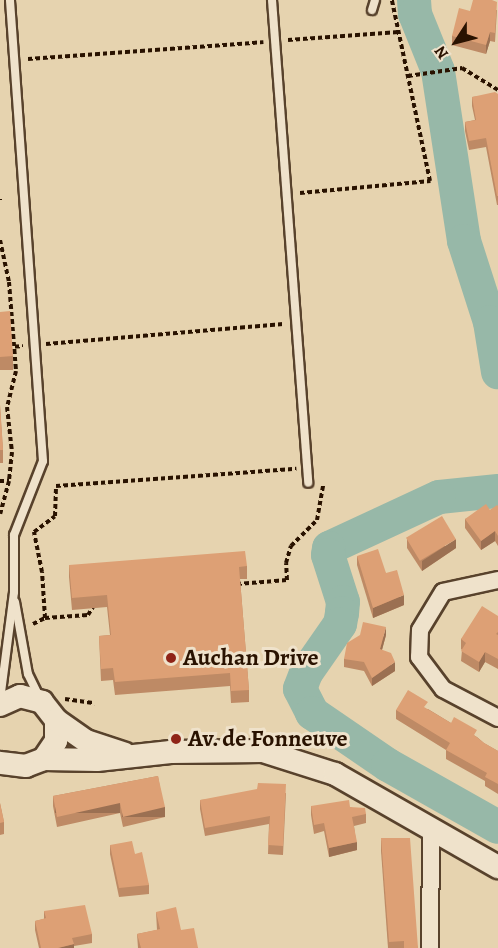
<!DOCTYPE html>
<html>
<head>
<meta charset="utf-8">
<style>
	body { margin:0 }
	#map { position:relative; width:498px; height:948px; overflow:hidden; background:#e6d3af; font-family:Alegreya,serif }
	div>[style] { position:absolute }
	.river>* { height:34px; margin:-17px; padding:0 17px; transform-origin:17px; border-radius:17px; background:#97b8a8 }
	.path>* { height:4px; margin-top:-2px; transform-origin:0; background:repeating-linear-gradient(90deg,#291200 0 4.5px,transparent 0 7.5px) }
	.roads { filter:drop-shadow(2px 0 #58422c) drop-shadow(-2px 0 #58422c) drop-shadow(0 2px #58422c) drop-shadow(0 -2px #58422c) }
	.lane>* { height:8px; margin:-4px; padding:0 4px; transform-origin:4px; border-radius:4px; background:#efe2cb }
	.street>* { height:16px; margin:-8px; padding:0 8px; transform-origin:8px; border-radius:8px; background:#efe2cb }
	.secondary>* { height:22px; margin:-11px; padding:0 11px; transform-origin:11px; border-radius:11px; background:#efe2cb }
	.wall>* { inset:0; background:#be8a65 }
	.shaded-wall>* { inset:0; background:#9b7052; transform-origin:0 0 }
	.building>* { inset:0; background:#dda075; transform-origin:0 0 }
	.dots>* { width:16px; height:16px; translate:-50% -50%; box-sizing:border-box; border:3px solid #efe2cb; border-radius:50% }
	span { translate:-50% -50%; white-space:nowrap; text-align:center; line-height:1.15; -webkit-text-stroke:6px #efe2cb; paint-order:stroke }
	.poi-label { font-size:24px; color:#291200; font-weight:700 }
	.left { translate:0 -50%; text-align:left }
	.north { position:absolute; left:426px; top:12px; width:60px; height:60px; -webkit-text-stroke:4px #efe2cb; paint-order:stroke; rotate:234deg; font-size:16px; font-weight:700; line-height:24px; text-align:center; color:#291200 }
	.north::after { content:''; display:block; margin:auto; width:21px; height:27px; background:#291200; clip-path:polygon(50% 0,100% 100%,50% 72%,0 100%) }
</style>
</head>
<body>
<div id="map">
	<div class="river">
		<i style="left:414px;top:0;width:14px;rotate:86deg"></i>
		<i style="left:415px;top:14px;width:61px;rotate:68deg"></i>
		<i style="left:438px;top:71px;width:172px;rotate:81.3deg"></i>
		<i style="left:464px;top:241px;width:85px;rotate:72.2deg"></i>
		<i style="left:490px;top:322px;width:51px;rotate:80.9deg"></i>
		<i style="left:498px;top:491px;width:59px;rotate:174.2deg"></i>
		<i style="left:439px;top:497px;width:121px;rotate:155.1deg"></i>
		<i style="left:329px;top:548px;width:7px;rotate:98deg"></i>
		<i style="left:328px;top:555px;width:49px;rotate:72.3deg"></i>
		<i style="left:343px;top:602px;width:11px;rotate:95deg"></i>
		<i style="left:342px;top:613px;width:11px;rotate:100deg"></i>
		<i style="left:340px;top:624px;width:60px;rotate:124.8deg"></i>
		<i style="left:306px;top:673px;width:17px;rotate:111deg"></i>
		<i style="left:300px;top:689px;width:27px;rotate:63deg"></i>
		<i style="left:312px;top:713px;width:92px;rotate:34.4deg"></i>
		<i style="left:388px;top:765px;width:126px;rotate:29.4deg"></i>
	</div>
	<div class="path">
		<i style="left:288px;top:40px;width:111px;rotate:-4.1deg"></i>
		<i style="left:28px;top:59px;width:236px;rotate:-4.1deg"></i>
		<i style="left:408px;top:76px;width:55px;rotate:-8.4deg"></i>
		<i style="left:462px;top:68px;width:42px;rotate:31.4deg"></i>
		<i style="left:300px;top:193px;width:131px;rotate:-5.3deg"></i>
		<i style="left:430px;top:181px;width:185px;rotate:-101.9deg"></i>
		<i style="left:0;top:199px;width:1px;rotate:90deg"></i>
		<i style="left:0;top:240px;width:43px;rotate:77.9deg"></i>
		<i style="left:9px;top:282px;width:89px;rotate:85.5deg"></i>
		<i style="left:16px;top:371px;width:37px;rotate:104deg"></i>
		<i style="left:7px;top:407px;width:45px;rotate:83.7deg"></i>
		<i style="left:12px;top:452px;width:29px;rotate:96deg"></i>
		<i style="left:9px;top:481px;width:34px;rotate:105deg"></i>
		<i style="left:46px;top:344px;width:238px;rotate:-4.8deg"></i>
		<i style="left:0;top:347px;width:23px;rotate:-2deg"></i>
		<i style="left:0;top:481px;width:9px"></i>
		<i style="left:237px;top:584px;width:50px;rotate:-4.6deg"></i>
		<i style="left:287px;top:580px;width:17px;rotate:-93deg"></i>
		<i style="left:286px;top:563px;width:18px;rotate:-74deg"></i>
		<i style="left:291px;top:546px;width:37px;rotate:-45deg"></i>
		<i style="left:317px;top:520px;width:36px;rotate:-80deg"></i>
		<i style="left:45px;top:618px;width:46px;rotate:-93.7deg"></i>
		<i style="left:42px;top:572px;width:41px;rotate:-101.3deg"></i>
		<i style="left:34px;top:532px;width:26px;rotate:-37deg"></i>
		<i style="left:55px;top:516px;width:30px;rotate:-88deg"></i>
		<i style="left:56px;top:486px;width:241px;rotate:-4.1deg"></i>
		<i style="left:33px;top:624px;width:13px;rotate:-27deg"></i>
		<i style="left:45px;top:618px;width:43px;rotate:-4deg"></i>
		<i style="left:88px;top:615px;width:13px;rotate:-58deg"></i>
		<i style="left:65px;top:699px;width:30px;rotate:8deg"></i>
	</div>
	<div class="roads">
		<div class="lane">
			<i style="left:272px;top:0;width:484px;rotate:85.7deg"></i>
			<i style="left:372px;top:10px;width:10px;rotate:-73deg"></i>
			<i style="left:15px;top:602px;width:73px;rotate:79.8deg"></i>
			<i style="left:28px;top:674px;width:28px;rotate:64deg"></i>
			<i style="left:0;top:700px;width:109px;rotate:-82.6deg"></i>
			<i style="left:14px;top:592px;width:57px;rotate:-90deg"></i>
			<i style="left:14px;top:535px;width:79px;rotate:-68.6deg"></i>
			<i style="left:43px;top:461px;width:462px;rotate:-94.1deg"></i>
		</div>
		<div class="street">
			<i style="left:498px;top:580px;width:56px;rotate:167.7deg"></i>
			<i style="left:443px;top:592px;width:44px;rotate:121.2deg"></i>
			<i style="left:420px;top:630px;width:27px;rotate:92deg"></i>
			<i style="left:419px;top:657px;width:40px;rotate:53deg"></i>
			<i style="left:443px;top:689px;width:62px;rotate:27.8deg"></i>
			<i style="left:430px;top:948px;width:119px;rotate:-89.5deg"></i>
		</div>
		<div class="secondary">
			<i style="left:0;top:705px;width:22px;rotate:-24deg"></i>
			<i style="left:20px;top:696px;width:23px;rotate:15deg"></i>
			<i style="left:42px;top:702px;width:23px;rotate:52deg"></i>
			<i style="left:56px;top:720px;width:21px;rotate:90deg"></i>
			<i style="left:56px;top:741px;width:22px;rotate:124deg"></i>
			<i style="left:44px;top:759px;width:19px;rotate:159deg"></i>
			<i style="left:26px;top:766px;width:26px;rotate:-173deg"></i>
			<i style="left:56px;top:720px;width:37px;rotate:35deg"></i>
			<i style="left:86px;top:741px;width:40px;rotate:18deg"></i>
			<i style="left:44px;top:759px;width:53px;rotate:1.1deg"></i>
			<i style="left:97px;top:760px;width:74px;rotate:-6.2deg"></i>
			<i style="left:171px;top:752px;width:92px;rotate:-0.6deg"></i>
			<i style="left:263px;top:751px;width:76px;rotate:17.7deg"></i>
			<i style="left:335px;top:774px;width:188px;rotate:29.7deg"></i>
		</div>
	</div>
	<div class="wall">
		<i style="clip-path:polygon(497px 10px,495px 42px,490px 41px,486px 54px,452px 45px,452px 36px,470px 11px)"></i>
		<i style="clip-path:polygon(498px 94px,498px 205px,497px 205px,486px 147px,469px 150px,465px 131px,465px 122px,475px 120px,472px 106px,472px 97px)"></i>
		<i style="clip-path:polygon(0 312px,13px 356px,13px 370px,0 370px)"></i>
		<i style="clip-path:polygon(0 405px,3px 450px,3px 463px,0 463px)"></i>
		<i style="clip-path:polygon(498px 506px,498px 546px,495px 541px,481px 550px,465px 528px,465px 519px,490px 510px)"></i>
		<i style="clip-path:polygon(407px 539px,456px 548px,422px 571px,407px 548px)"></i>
		<i style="clip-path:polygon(357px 556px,386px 573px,404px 605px,373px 618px,357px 565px)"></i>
		<i style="clip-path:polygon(69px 565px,247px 566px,247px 579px,240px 579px,249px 690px,249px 702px,231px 703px,230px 686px,115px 695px,113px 680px,101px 681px,99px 636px,110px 635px,107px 607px,72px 610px,69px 577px)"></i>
		<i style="clip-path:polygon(498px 616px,498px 669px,485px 662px,479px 672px,461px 661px,462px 650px,461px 649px,461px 639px)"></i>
		<i style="clip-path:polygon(386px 635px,382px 650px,395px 671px,372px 686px,364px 671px,344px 667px,344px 659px)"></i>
		<i style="clip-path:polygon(428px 709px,451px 723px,477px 737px,484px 743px,498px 751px,498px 794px,485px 786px,485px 781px,446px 759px,446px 750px,396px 719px,396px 710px)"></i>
		<i style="clip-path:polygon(158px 776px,165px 817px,123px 827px,120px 813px,57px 827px,53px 806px,53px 796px)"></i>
		<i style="clip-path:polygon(286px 793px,283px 855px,268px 854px,269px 824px,205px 836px,200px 809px,200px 800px)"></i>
		<i style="clip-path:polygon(0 803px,4px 822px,4px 834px,0 835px)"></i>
		<i style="clip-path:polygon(311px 806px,350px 807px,366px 814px,366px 823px,354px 826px,357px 850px,329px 857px,324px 831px,314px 834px,311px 815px)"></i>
		<i style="clip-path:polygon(381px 838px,418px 948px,388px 948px,381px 851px)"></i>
		<i style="clip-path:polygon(110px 845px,135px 854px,149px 885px,149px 894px,119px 897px,110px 854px)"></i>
		<i style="clip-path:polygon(44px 911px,92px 934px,92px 943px,74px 946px,74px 948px,39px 948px,35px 930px,35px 921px,44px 919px)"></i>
		<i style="clip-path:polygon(156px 912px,181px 930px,198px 948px,138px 948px,137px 934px,157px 930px)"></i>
	</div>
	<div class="shaded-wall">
		<i style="clip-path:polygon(490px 32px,490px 41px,486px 54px,486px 45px)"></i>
		<i style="clip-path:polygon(495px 531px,495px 541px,481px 550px,481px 541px)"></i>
		<i style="clip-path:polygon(456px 539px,456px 548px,422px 571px,422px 561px)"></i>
		<i style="clip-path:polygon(404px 595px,404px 605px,373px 618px,373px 608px)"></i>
		<i style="clip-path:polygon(386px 627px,386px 635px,380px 657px,380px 649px)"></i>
		<i style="clip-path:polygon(485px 652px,485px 662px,479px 672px,479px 662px)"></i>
		<i style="clip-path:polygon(395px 662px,395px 671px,372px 686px,372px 678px)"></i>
		<i style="left:120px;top:803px;width:10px;height:65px;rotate:90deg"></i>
		<i style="left:165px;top:807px;width:10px;height:43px;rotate:90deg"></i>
		<i style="clip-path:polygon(357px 842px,357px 850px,329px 857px,329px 848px)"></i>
		<i style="clip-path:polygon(74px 944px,74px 948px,58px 948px)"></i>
	</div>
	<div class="building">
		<i style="clip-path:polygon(473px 0,492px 0,497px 2px,495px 33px,490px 32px,486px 45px,452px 36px,459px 8px,470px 11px)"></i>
		<i style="clip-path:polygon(495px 92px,498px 94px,498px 196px,497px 196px,486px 138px,469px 141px,465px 122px,476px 120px,472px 97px)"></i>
		<i style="clip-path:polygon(10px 311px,13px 356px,0 357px,0 312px)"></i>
		<i style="clip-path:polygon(0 405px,3px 450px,0 450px)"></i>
		<i style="clip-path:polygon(486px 504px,490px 510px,497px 505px,498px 506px,498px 536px,495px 531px,481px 541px,465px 519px)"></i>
		<i style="left:442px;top:516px;width:27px;height:42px;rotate:59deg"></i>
		<i style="clip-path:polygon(378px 549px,386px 573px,397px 570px,404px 595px,373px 608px,357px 556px)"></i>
		<i style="clip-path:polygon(245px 551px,247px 566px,239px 567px,249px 690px,231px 691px,230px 673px,115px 682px,113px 668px,101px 669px,99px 636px,111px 635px,107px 595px,72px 598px,69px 565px)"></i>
		<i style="clip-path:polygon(482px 606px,498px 616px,498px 632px,496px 634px,498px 635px,498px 659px,485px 652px,479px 662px,461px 651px,466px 643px,461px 639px)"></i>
		<i style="clip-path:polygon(363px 622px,386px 627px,380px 649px,391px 653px,395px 662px,372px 678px,364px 662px,344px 659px,347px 643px,360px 635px)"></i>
		<i style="clip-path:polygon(408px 690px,428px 702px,424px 707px,451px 723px,454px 717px,477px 730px,474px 735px,484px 743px,498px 751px,498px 784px,485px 777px,487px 773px,446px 750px,450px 743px,396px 710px)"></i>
		<i style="clip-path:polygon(158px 776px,165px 807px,123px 817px,120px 803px,57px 817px,53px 796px)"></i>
		<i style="clip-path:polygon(258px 783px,286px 784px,283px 846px,268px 845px,270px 816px,205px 828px,200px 800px,257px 789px)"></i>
		<i style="clip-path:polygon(349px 800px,350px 807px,365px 808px,366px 814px,352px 817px,357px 842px,329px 848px,324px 823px,314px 825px,311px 806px)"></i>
		<i style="clip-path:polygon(0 803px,4px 822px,0 823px)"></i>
		<i style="clip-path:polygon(381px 838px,410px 838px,418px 948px,404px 948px,404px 941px,389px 942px)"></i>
		<i style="clip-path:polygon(132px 841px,135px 854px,142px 852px,149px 885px,119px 888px,110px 845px)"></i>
		<i style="clip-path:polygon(85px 905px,92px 934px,72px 938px,74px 944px,58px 948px,41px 948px,35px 921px,46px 918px,44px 911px)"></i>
		<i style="clip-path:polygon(176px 907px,181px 930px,194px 928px,198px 948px,141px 948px,137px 934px,160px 929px,156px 912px)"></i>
	</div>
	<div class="dots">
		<i style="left:171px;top:658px;background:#8f2418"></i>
		<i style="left:176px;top:739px;background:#8f2418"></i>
	</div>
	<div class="poi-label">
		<span class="left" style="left:183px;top:658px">Auchan Drive</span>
		<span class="left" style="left:188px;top:739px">Av. de Fonneuve</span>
	</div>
	<div class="north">N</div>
</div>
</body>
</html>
